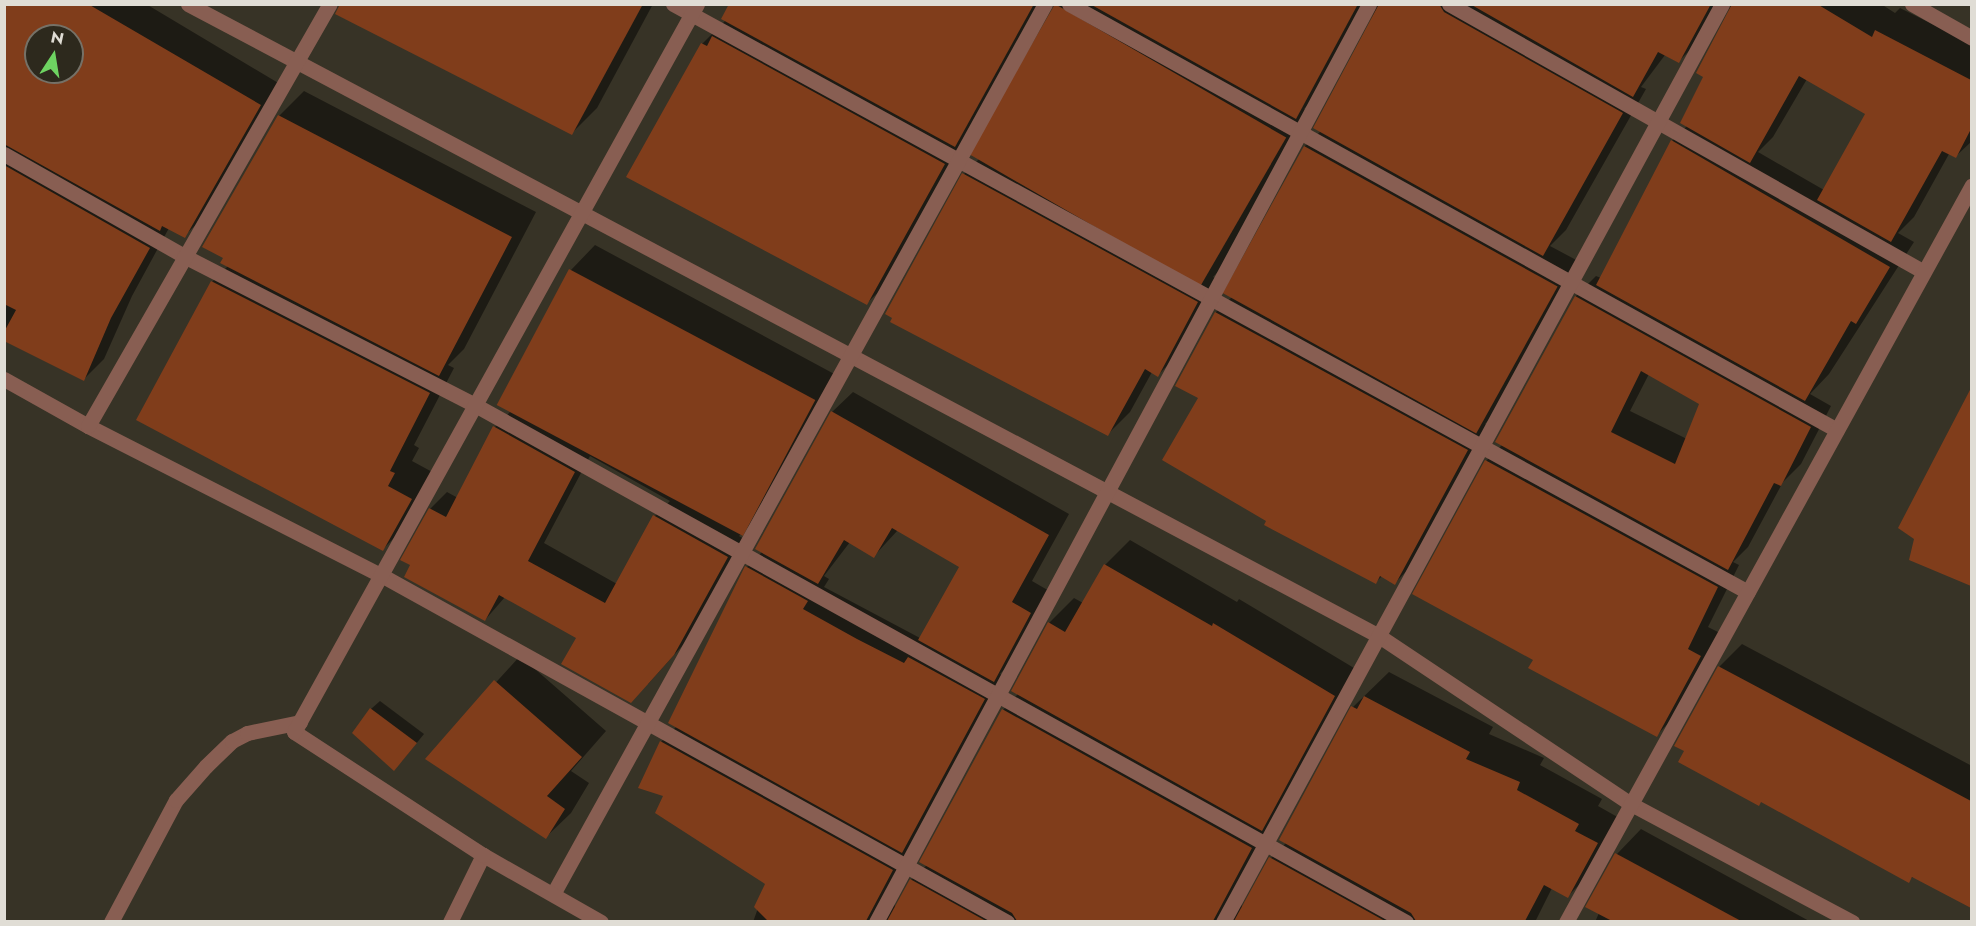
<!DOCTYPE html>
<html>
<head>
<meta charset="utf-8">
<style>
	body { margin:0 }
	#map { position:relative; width:1976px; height:926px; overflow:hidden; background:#373326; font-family:Jost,sans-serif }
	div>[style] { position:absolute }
	.shadow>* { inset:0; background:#0007 }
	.building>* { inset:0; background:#803d1b; transform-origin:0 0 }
	.minor>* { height:15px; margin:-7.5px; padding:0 7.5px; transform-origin:7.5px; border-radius:7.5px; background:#885e52 }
	.tertiary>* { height:15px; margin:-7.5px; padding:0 7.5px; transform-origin:7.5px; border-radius:7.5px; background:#885e52 }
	span { translate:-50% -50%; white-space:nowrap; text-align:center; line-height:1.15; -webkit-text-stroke:4.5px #2d291d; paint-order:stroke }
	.frame { position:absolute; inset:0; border:6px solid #e0ddd5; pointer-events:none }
	.north { position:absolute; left:24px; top:24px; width:60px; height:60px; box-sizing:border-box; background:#2d291d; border:2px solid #757167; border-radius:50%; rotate:12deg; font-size:16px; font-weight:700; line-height:24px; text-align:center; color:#e0ddd5 }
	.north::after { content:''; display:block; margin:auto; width:21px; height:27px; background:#6ed361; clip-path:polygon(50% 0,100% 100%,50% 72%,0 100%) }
</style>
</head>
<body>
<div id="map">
	<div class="shadow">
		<i style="clip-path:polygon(evenodd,6px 4px,146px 4px,280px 84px,205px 216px,184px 236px,169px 228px,132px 296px,104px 359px,84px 379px,4px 332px,6px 4px,36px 36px,72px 36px,72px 72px,36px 72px,36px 36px)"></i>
		<i style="clip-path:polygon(364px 4px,653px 4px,597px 108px,572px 133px)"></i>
		<i style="clip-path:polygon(731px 4px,1043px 4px,892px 279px,867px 303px,702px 44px,726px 20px)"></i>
		<i style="clip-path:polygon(1054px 4px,1367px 4px,1320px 93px,1304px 109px,1310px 112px,1230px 259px,1213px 277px,1219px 280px,1180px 353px,1158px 375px,1152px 372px,1130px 412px,1108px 434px,964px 174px,979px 159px,1055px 9px)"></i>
		<i style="clip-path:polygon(1378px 4px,1720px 4px,1702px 38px,1678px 62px,1665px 55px,1641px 87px,1646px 89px,1566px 230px,1550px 246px,1580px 262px,1501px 408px,1485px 424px,1491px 427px,1418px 559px,1395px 583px,1382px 576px,1376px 582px,1268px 520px,1200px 397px,1177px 385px,1216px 312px,1232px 297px,1226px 294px,1305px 146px,1321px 131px)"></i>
		<i style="clip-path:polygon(evenodd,1731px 4px,1881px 4px,1895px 13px,1900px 8px,1972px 44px,1972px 141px,1955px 157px,1949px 154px,1914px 217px,1898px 233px,1914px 242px,1829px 374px,1810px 394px,1831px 406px,1801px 464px,1783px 482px,1748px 547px,1733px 562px,1739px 565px,1708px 627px,1722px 634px,1678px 713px,1657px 735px,1535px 659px,1414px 593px,1487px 460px,1502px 445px,1576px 296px,1596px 276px,1601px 278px,1672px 141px,1687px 126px,1731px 4px,1807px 79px,1867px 114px,1824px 190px,1758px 152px,1773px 137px,1807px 79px,1731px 4px,1649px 374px,1701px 403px,1687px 439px,1630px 411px,1649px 374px)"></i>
		<i style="clip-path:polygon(304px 91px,536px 212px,464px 349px,448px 365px,454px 368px,414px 445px,419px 448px,412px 461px,436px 474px,408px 524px,383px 549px,212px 282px,228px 266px,279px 116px)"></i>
		<i style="clip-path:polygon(evenodd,595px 245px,838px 376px,762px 513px,739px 536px,744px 539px,691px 636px,648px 684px,578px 637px,505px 597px,485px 620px,430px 509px,447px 492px,458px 498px,495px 427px,510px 412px,571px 270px,595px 245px,590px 456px,670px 501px,655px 516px,617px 584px,544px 543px,590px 456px)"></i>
		<i style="clip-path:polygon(1972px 391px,1972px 584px,1911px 559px,1915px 538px,1900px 527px)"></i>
		<i style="clip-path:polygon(evenodd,853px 392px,1069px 514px,1032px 581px,1051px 592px,1014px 659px,1000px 674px,1005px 677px,891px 893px,895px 907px,911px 880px,927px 865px,1003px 710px,1018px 694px,1049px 623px,1074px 598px,1083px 603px,1105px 565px,1130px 540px,1237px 602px,1239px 599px,1359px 671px,1238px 892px,1242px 907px,1271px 858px,1286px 843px,1353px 707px,1389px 672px,1493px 727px,1489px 734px,1544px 758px,1540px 765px,1602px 799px,1598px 806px,1621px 819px,1592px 872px,1568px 896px,1552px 888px,1535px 922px,753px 922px,767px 883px,665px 795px,640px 787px,661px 742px,677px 726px,747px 567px,762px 552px,832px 412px,853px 392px,898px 530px,961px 567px,920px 638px,824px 587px,829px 579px,824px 576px,850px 542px,874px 556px,898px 530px)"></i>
		<i style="clip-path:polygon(1742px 644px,1972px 766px,1972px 906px,1914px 876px,1908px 881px,1676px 745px,1720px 666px)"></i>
		<i style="clip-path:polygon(520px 656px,606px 731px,571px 771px,589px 783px,571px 813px,546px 837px,427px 758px)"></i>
		<i style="clip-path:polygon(380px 701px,424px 734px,402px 761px,371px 709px)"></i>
		<i style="clip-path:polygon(1641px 829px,1811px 922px,1595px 922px,1599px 913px,1587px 907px,1617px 854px)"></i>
	</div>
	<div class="building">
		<i style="clip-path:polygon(evenodd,4px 4px,88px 4px,261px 105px,185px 238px,162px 226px,160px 231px,4px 144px,4px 4px,36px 36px,72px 36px,72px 72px,36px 72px,36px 36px)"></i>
		<i style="clip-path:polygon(340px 4px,643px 4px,572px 135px,335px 14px)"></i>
		<i style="clip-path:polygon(729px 4px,1034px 4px,955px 147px,721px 19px)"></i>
		<i style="left:1055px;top:4px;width:267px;height:173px;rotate:30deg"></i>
		<i style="clip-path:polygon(1090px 4px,1358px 4px,1296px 119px)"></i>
		<i style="clip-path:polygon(1379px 4px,1439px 4px,1444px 12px,1623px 113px,1543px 256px,1313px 128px)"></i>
		<i style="clip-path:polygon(1470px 4px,1711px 4px,1679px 63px,1658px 52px,1633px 97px)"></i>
		<i style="clip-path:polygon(1732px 4px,1817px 4px,1872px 37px,1875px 30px,1971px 80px,1971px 129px,1956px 158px,1942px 151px,1891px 242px,1817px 200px,1865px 114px,1799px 76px,1750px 163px,1680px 123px,1703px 77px,1696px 73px)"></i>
		<i style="clip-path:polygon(712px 36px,945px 164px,867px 305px,626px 177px,701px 43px,707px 46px)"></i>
		<i style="clip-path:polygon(278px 115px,512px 237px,439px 376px,220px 263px,223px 258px,202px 247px)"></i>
		<i style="clip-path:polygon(1671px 140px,1890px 267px,1856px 324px,1851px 321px,1805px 401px,1596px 285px)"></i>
		<i style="left:1304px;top:146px;width:290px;height:168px;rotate:29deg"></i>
		<i style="clip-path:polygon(4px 165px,150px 248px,111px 318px,84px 381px,4px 341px,4px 332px,16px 310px,4px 304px)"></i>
		<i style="clip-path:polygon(962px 173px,1198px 302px,1158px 377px,1145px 369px,1108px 436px,890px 322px,892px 318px,885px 314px)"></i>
		<i style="left:569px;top:269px;width:279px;height:154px;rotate:28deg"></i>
		<i style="clip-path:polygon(211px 281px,430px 393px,390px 471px,395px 473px,388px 486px,412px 499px,383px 551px,136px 420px)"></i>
		<i style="clip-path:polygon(evenodd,1575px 296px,1811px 427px,1781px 486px,1774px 483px,1728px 570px,1495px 442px,1575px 296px,1641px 371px,1699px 404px,1675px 464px,1611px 432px,1641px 371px)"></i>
		<i style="clip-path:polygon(1215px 312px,1468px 450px,1395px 585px,1380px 576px,1376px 584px,1264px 525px,1266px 521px,1162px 460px,1198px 398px,1175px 386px)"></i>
		<i style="clip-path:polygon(1971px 388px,1971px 586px,1909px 560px,1914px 539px,1898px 528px)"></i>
		<i style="clip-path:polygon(831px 411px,1049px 535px,1012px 602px,1031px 613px,994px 682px,918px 640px,959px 567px,892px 528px,874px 558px,844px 540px,818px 584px,755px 549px)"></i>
		<i style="clip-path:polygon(493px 426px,575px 472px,528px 561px,605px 603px,653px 515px,728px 557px,674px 655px,631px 703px,561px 664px,576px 638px,499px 595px,485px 621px,404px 577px,410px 565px,400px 560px,429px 508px,446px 517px)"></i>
		<i style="clip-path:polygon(1485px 460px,1718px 587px,1688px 649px,1701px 656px,1657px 737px,1528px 668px,1533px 660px,1412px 594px)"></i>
		<i style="clip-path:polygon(1104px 564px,1212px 626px,1213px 623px,1335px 696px,1262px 831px,1011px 691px,1048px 622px,1065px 632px)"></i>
		<i style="clip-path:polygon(745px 566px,808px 601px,803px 609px,857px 639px,904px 663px,908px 657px,985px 699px,902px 853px,668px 723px)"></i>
		<i style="clip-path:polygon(1718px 666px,1971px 801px,1971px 908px,1912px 877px,1909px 883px,1761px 802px,1759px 806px,1678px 762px,1684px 751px,1674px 746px)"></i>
		<i style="clip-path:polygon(494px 680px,582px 757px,547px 796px,565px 809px,546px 839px,425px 759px)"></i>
		<i style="clip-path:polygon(1364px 696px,1470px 752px,1466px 759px,1520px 782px,1517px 790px,1579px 824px,1575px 831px,1598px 843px,1568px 898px,1544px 885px,1525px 921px,1416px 921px,1411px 913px,1279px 840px,1351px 706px,1357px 709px)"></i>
		<i style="clip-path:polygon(370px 708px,417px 743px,394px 771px,352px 733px)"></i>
		<i style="clip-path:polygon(1002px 709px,1252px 848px,1213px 921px,1017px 921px,1012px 913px,919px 862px)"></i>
		<i style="clip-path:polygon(660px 741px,893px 870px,866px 921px,768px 921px,754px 907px,765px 884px,655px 813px,663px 796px,638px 788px)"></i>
		<i style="clip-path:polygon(1615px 853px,1741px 921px,1612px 921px,1585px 907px)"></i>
		<i style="clip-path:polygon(1269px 857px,1385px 921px,1234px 921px)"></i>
		<i style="clip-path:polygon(910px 879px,986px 921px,887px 921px)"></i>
	</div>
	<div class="minor">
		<i style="left:188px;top:4px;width:1348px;rotate:27.95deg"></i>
		<i style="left:1379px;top:636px;width:303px;rotate:33.7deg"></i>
		<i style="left:1631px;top:804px;width:251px;rotate:28.1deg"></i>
		<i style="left:673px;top:4px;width:1225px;rotate:28.68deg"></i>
		<i style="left:1069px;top:4px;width:878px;rotate:29.02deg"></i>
		<i style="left:1449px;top:4px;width:545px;rotate:29.43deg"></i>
		<i style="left:4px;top:154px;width:207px;rotate:29.5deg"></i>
		<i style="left:184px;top:256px;width:327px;rotate:27.1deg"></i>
		<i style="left:475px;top:405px;width:1065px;rotate:29.04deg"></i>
		<i style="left:4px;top:379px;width:96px;rotate:29.2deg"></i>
		<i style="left:88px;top:426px;width:329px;rotate:27deg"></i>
		<i style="left:381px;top:575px;width:716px;rotate:29deg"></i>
		<i style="left:88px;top:426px;width:486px;rotate:-60.2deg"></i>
		<i style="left:553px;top:894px;width:1017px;rotate:-61.07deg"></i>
		<i style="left:111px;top:922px;width:138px;rotate:-62deg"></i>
		<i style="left:176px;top:800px;width:45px;rotate:-48.6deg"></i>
		<i style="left:206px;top:766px;width:36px;rotate:-44deg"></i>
		<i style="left:232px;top:741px;width:17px;rotate:-28deg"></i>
		<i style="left:247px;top:733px;width:54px;rotate:-11.7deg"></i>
		<i style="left:450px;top:922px;width:75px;rotate:-63.8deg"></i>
		<i style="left:601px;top:922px;width:136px;rotate:-150.4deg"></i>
		<i style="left:483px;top:855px;width:225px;rotate:-146.9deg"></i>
		<i style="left:294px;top:732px;width:832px;rotate:-61.03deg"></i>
		<i style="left:876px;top:922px;width:1042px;rotate:-61.76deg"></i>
		<i style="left:1223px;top:922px;width:1045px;rotate:-61.47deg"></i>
		<i style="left:1566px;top:922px;width:841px;rotate:-61.15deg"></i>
	</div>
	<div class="tertiary">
		<i style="left:1912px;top:4px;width:69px;rotate:29.5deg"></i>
	</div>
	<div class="frame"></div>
	<div class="north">N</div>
</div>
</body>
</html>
